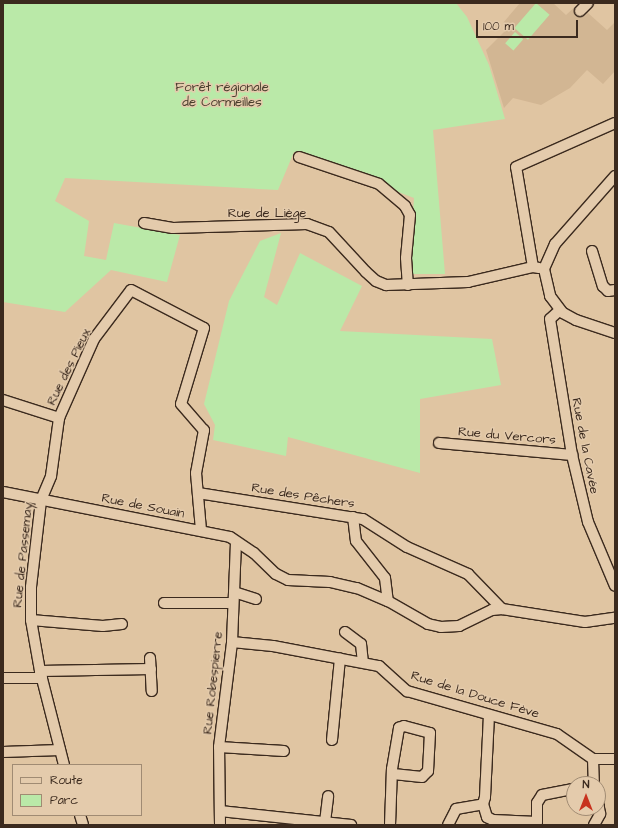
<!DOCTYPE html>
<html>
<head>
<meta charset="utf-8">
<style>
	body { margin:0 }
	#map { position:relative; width:618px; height:828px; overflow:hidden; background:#e0c5a2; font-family:"Architects Daughter",sans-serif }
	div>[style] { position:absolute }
	.built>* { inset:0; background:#d2b693 }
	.green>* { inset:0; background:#bae9a8; transform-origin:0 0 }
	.roads { filter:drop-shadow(1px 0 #3b2a1e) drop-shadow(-1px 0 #3b2a1e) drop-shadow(0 1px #3b2a1e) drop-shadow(0 -1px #3b2a1e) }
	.minor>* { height:10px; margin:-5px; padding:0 5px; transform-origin:5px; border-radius:5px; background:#e4cbac }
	span { translate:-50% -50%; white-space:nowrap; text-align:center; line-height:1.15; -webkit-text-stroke:3px #e4cbac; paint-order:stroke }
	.park-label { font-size:13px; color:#483d2c }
	.street-label { font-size:13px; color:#3b2a1e }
	.frame { position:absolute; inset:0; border:4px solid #3b2a1e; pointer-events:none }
	.legend { position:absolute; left:12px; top:764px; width:130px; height:52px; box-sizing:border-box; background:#e4cbac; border:1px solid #a08b73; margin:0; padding:5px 7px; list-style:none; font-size:12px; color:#3b2a1e }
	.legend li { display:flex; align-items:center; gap:8px; height:20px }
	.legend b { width:20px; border:1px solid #a08b73 }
	.north { position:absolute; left:566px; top:776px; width:40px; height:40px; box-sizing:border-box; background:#e4cbac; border:1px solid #a08b73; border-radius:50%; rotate:0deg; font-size:11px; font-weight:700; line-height:16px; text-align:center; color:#3b2a1e }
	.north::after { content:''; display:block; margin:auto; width:14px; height:18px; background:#c8321e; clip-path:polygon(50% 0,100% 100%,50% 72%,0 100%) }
	.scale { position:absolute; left:476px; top:20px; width:102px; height:18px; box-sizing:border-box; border:2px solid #3b2a1e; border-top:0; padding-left:5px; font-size:12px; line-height:14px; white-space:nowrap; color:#3b2a1e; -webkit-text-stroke:3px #e4cbac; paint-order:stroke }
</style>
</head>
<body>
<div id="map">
	<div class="built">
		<i style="clip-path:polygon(520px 3px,553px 3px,566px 15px,578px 4px,607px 30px,614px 23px,615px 71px,603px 84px,587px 70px,570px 88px,541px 105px,513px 98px,504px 108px,486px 50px,509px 27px,503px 23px)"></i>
	</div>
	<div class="green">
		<i style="clip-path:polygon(3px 3px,456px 3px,467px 17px,489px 65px,505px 119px,433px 130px,445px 274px,409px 274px,414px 198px,294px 152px,278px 190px,65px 178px,55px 201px,89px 221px,84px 256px,106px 260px,114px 223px,180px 235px,167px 282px,111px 270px,65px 312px,3px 302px)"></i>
		<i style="left:536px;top:3px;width:18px;height:33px;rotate:41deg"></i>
		<i style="left:515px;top:32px;width:11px;height:15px;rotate:41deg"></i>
		<i style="clip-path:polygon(281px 233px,264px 297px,277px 305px,300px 253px,362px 286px,340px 331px,492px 339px,501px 385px,420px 399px,420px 473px,288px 437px,286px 456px,213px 440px,215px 425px,204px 404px,229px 301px,260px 241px)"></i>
	</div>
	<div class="roads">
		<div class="minor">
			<i style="left:580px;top:11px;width:11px;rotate:-45deg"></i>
			<i style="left:299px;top:157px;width:84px;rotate:18.6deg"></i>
			<i style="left:379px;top:184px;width:34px;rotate:40deg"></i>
			<i style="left:405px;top:206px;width:10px;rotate:61deg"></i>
			<i style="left:410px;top:215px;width:43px;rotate:95.3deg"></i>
			<i style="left:406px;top:258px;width:27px;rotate:86deg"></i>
			<i style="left:615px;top:176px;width:91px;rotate:131.4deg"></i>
			<i style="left:555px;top:244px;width:27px;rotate:114deg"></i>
			<i style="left:544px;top:269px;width:28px;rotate:77deg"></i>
			<i style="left:550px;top:296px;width:21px;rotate:53deg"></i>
			<i style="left:563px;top:313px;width:15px;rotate:28deg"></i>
			<i style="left:576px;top:320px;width:41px;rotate:18.4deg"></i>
			<i style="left:144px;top:223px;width:29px;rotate:10deg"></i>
			<i style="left:173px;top:228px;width:134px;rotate:-1.7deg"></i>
			<i style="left:307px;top:224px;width:23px;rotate:20deg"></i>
			<i style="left:329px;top:232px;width:54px;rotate:47.2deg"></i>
			<i style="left:366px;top:272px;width:13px;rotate:42deg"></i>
			<i style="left:376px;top:281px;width:11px;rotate:22deg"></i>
			<i style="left:386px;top:285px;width:82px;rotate:-2.1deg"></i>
			<i style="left:468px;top:282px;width:67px;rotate:-13deg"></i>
			<i style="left:592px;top:251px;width:37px;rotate:73deg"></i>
			<i style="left:603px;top:286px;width:7px;rotate:45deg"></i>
			<i style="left:608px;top:291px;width:7px;rotate:-8deg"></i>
			<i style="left:539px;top:268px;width:6px;rotate:-171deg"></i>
			<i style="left:533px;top:267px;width:101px;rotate:-99.6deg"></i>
			<i style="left:516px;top:167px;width:108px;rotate:-24deg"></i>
			<i style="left:560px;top:310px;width:13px;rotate:138deg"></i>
			<i style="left:550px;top:319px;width:138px;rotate:80.8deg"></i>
			<i style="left:572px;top:455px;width:69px;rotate:76.6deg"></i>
			<i style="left:588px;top:522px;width:69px;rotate:67.1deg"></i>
			<i style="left:3px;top:400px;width:59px;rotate:17.8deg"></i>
			<i style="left:439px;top:443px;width:134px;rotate:5.2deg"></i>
			<i style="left:3px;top:492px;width:231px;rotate:11.2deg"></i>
			<i style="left:230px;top:537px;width:29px;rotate:34deg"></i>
			<i style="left:254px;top:553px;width:30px;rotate:44deg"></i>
			<i style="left:276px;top:574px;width:13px;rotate:27deg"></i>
			<i style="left:288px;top:580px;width:42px;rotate:2.7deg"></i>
			<i style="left:330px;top:582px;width:28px;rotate:13deg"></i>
			<i style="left:357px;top:588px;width:34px;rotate:23deg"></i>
			<i style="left:388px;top:601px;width:46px;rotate:29.9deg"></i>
			<i style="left:428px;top:624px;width:13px;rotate:13deg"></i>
			<i style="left:441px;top:627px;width:18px;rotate:-3deg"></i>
			<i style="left:459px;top:626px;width:37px;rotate:-26deg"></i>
			<i style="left:492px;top:610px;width:10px;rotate:-6deg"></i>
			<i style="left:198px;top:493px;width:167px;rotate:9deg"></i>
			<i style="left:363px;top:519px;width:52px;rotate:32.5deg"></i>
			<i style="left:407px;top:547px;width:67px;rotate:23.9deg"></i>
			<i style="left:468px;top:574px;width:49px;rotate:45.8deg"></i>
			<i style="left:502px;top:609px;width:84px;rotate:8.9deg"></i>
			<i style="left:585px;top:622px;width:30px;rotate:-8deg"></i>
			<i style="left:353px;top:517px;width:24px;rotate:83deg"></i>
			<i style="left:356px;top:541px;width:47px;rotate:51.9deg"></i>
			<i style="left:385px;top:578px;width:23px;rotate:83deg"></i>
			<i style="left:234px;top:592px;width:23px;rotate:18deg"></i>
			<i style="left:164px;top:603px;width:69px"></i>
			<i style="left:31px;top:620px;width:72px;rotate:4.8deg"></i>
			<i style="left:103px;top:626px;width:19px;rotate:-6deg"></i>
			<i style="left:345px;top:632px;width:20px;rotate:37deg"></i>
			<i style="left:361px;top:644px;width:18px;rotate:84deg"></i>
			<i style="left:232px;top:642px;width:41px;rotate:5.6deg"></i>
			<i style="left:273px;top:646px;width:108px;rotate:10.7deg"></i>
			<i style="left:379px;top:666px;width:38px;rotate:42deg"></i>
			<i style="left:407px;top:691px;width:156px;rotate:16deg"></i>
			<i style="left:557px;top:734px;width:44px;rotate:34.8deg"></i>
			<i style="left:593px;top:759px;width:22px"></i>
			<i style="left:150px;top:658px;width:33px;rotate:87deg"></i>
			<i style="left:40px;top:671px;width:111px;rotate:-1deg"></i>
			<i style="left:3px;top:678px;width:39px"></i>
			<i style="left:332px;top:740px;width:82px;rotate:-84.4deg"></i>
			<i style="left:219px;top:747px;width:65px;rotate:3.5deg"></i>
			<i style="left:3px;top:752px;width:57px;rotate:-2deg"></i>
			<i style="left:593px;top:759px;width:25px;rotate:88deg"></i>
			<i style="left:64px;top:765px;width:97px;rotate:-104.3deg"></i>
			<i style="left:40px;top:671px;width:52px;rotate:-100deg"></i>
			<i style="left:31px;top:620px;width:33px;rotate:-90deg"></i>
			<i style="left:31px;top:587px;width:88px;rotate:-83.4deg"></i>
			<i style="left:41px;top:500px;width:26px;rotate:-67deg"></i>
			<i style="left:51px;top:476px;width:59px;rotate:-82.1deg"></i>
			<i style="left:59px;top:418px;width:86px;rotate:-66.1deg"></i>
			<i style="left:94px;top:339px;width:61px;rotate:-52.9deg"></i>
			<i style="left:131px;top:290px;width:82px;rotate:27.5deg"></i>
			<i style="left:204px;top:328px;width:79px;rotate:106.8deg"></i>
			<i style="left:181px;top:404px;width:35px;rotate:49deg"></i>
			<i style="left:204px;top:430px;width:44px;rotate:100.5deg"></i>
			<i style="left:196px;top:473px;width:57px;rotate:85deg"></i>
			<i style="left:483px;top:804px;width:14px;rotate:73deg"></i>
			<i style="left:487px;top:817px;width:7px;rotate:27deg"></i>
			<i style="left:493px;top:820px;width:44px;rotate:2.6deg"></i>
			<i style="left:537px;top:822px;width:19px;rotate:-90deg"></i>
			<i style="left:537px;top:803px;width:9px;rotate:-58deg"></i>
			<i style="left:542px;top:795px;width:33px;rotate:-11deg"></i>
			<i style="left:220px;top:811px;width:132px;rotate:6.1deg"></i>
			<i style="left:80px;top:815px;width:10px;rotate:73deg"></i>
			<i style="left:325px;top:822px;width:26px;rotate:-83deg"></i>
			<i style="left:220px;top:825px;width:78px;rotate:-90.7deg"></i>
			<i style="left:219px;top:747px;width:106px;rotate:-82.9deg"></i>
			<i style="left:232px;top:642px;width:98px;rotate:-87.7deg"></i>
			<i style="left:390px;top:825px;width:56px;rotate:-88deg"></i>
			<i style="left:392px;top:769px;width:42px;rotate:-80.3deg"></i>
			<i style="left:399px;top:728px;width:5px;rotate:-22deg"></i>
			<i style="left:404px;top:726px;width:27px;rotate:15deg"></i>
			<i style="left:430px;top:733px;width:38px;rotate:93deg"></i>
			<i style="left:428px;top:771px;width:8px;rotate:135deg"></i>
			<i style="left:422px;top:777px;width:29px;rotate:-174deg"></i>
			<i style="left:448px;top:825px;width:18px;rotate:-63deg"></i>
			<i style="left:456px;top:809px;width:27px;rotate:-10deg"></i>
			<i style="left:483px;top:804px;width:7px;rotate:-74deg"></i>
			<i style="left:485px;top:797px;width:82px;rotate:-87.2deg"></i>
			<i style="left:594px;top:825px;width:13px;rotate:-61deg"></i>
			<i style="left:600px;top:814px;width:12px;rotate:-99deg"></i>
		</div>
	</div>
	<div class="park-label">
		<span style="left:222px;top:95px">Forêt régionale<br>de Cormeilles</span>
	</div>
	<div class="street-label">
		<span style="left:267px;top:213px">Rue de Liège</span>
		<span style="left:69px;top:367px;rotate:-64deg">Rue des Pieux</span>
		<span style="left:507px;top:436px;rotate:5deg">Rue du Vercors</span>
		<span style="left:585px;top:446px;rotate:79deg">Rue de la Cavée</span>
		<span style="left:303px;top:496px;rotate:9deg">Rue des Pêchers</span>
		<span style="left:143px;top:506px;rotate:11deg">Rue de Souain</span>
		<span style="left:23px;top:555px;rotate:-84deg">Rue de Passemay</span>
		<span style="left:213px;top:683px;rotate:-84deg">Rue Robespierre</span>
		<span style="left:475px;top:695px;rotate:17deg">Rue de la Douce Fève</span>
	</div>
	<div class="frame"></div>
	<ul class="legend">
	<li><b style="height:5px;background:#e4cbac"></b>Route</li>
	<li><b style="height:11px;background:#bae9a8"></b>Parc</li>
	</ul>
	<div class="north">N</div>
	<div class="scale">100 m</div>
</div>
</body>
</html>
